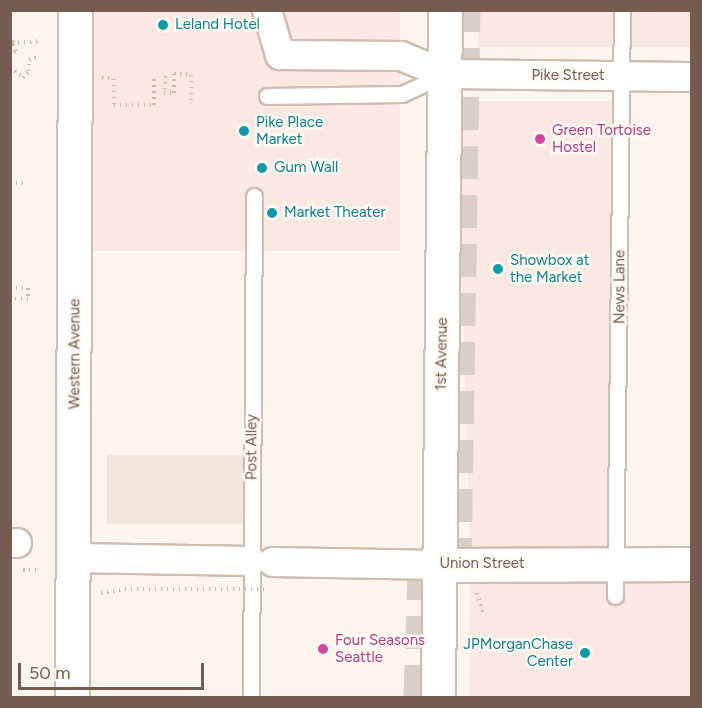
<!DOCTYPE html>
<html>
<head>
<meta charset="utf-8">
<style>
	body { margin:0 }
	#map { position:relative; width:702px; height:708px; overflow:hidden; background:#fcf5ed; font-family:Figtree,sans-serif }
	div>[style] { position:absolute }
	.residential>* { inset:0; background:#f3e7dc; transform-origin:0 0 }
	.commercial>* { inset:0; background:#fbe8e2; transform-origin:0 0 }
	.highway-tunnel>* { height:33px; margin-top:-16.5px; transform-origin:0; background:repeating-linear-gradient(90deg,#dacfc6 0 33px,transparent 0 49px) }
	.path>* { height:4px; margin-top:-2px; transform-origin:0; background:repeating-linear-gradient(90deg,#d5b8a9 0 1.5px,transparent 0 6px) }
	.roads { filter:drop-shadow(2px 0 #cebdb2) drop-shadow(-2px 0 #cebdb2) drop-shadow(0 2px #cebdb2) drop-shadow(0 -2px #cebdb2) }
	.lane>* { height:15px; margin:-7.5px; padding:0 7.5px; transform-origin:7.5px; border-radius:7.5px; background:#fff }
	.street>* { height:28px; margin:-14px; padding:0 14px; transform-origin:14px; border-radius:14px; background:#fff }
	.secondary>* { height:33px; margin:-16.5px; padding:0 16.5px; transform-origin:16.5px; border-radius:16.5px; background:#fff }
	.path-bridge>* { height:4px; margin-top:-2px; transform-origin:0; background:repeating-linear-gradient(90deg,#d5b8a9 0 1.5px,transparent 0 6px) }
	.dots>* { width:16px; height:16px; translate:-50% -50%; box-sizing:border-box; border:3px solid #fef9f3; border-radius:50% }
	span { translate:-50% -50%; white-space:nowrap; text-align:center; line-height:1.15; -webkit-text-stroke:5px #fef9f3; paint-order:stroke }
	.culture-label { font-size:15px; color:#0d838f }
	.left { translate:0 -50%; text-align:left }
	.right { translate:-100% -50%; text-align:right }
	.street-label { font-size:15px; color:#765c50 }
	.hotel-label { font-size:15px; color:#b23c85 }
	.frame { position:absolute; inset:0; border:12px solid #765c50; pointer-events:none }
	.scale { position:absolute; left:18px; top:663px; width:186px; height:27px; box-sizing:border-box; border:3px solid #765c50; border-top:0; padding-left:8px; font-size:18px; line-height:21px; white-space:nowrap; color:#765c50; -webkit-text-stroke:4px #fef9f3; paint-order:stroke }
</style>
</head>
<body>
<div id="map">
	<div class="residential">
		<i style="left:107px;top:455px;width:136px;height:69px"></i>
	</div>
	<div class="commercial">
		<i style="left:87px;top:11px;width:313px;height:240px"></i>
		<i style="left:478px;top:11px;width:213px;height:36px"></i>
		<i style="clip-path:polygon(456px 101px,616px 101px,612px 549px,691px 549px,691px 697px,469px 697px,470px 533px)"></i>
	</div>
	<div class="highway-tunnel">
		<i style="left:455px;top:570px;width:560px;rotate:-89.08deg"></i>
		<i style="left:420px;top:698px;width:128px;rotate:-88.2deg"></i>
	</div>
	<div class="path">
		<i style="left:12px;top:43px;width:26px;rotate:-4deg"></i>
		<i style="left:10px;top:57px;width:8px;rotate:-45deg"></i>
		<i style="left:16px;top:51px;width:9px;rotate:-117deg"></i>
		<i style="left:10px;top:67px;width:17px;rotate:40deg"></i>
		<i style="left:23px;top:78px;width:9px;rotate:-49deg"></i>
		<i style="left:29px;top:71px;width:11px;rotate:-90deg"></i>
		<i style="left:29px;top:60px;width:9px;rotate:-21deg"></i>
		<i style="left:165px;top:76px;width:17px;rotate:93deg"></i>
		<i style="left:164px;top:93px;width:10px"></i>
		<i style="left:174px;top:93px;width:19px;rotate:-90deg"></i>
		<i style="left:174px;top:74px;width:17px;rotate:3deg"></i>
		<i style="left:191px;top:75px;width:29px;rotate:90deg"></i>
		<i style="left:102px;top:78px;width:12px;rotate:5deg"></i>
		<i style="left:114px;top:79px;width:26px;rotate:90deg"></i>
		<i style="left:114px;top:105px;width:40px"></i>
		<i style="left:154px;top:105px;width:29px;rotate:-90deg"></i>
		<i style="left:10px;top:183px;width:17px"></i>
		<i style="left:10px;top:288px;width:18px"></i>
		<i style="left:28px;top:288px;width:11px;rotate:90deg"></i>
		<i style="left:28px;top:299px;width:18px;rotate:180deg"></i>
		<i style="left:23px;top:570px;width:13px"></i>
		<i style="left:101px;top:593px;width:24px;rotate:-9deg"></i>
		<i style="left:477px;top:593px;width:21px;rotate:73deg"></i>
	</div>
	<div class="roads">
		<div class="lane">
			<i style="left:267px;top:96px;width:135px;rotate:-0.8deg"></i>
			<i style="left:402px;top:94px;width:47px;rotate:-24.9deg"></i>
			<i style="left:615px;top:596px;width:586px;rotate:-89.32deg"></i>
			<i style="left:251px;top:698px;width:502px;rotate:-89.66deg"></i>
		</div>
		<div class="street">
			<i style="left:267px;top:10px;width:47px;rotate:73.9deg"></i>
			<i style="left:280px;top:55px;width:121px;rotate:0.5deg"></i>
			<i style="left:401px;top:56px;width:48px;rotate:22.2deg"></i>
			<i style="left:445px;top:74px;width:247px;rotate:0.7deg"></i>
			<i style="left:10px;top:543px;width:7px"></i>
			<i style="left:74px;top:558px;width:177px;rotate:1deg"></i>
			<i style="left:273px;top:562px;width:167px;rotate:1deg"></i>
		</div>
		<div class="secondary">
			<i style="left:440px;top:565px;width:252px;rotate:-0.2deg"></i>
			<i style="left:72px;top:698px;width:688px;rotate:-89.75deg"></i>
			<i style="left:438px;top:698px;width:688px;rotate:-89.42deg"></i>
		</div>
	</div>
	<div class="path-bridge">
		<i style="left:10px;top:47px;width:11px;rotate:-63deg"></i>
		<i style="left:125px;top:589px;width:140px"></i>
	</div>
	<div class="dots">
		<i style="left:163px;top:25px;background:#0f9aa8"></i>
		<i style="left:244px;top:131px;background:#0f9aa8"></i>
		<i style="left:540px;top:139px;background:#d1479c"></i>
		<i style="left:262px;top:168px;background:#0f9aa8"></i>
		<i style="left:272px;top:213px;background:#0f9aa8"></i>
		<i style="left:498px;top:269px;background:#0f9aa8"></i>
		<i style="left:323px;top:649px;background:#d1479c"></i>
		<i style="left:585px;top:653px;background:#0f9aa8"></i>
	</div>
	<div class="culture-label">
		<span class="left" style="left:175px;top:25px">Leland Hotel</span>
		<span class="left" style="left:256px;top:131px">Pike Place<br>Market</span>
		<span class="left" style="left:274px;top:168px">Gum Wall</span>
		<span class="left" style="left:284px;top:213px">Market Theater</span>
		<span class="left" style="left:510px;top:269px">Showbox at<br>the Market</span>
		<span class="right" style="left:573px;top:653px">JPMorganChase<br>Center</span>
	</div>
	<div class="street-label">
		<span style="left:568px;top:76px">Pike Street</span>
		<span style="left:620px;top:287px;rotate:-90deg">News Lane</span>
		<span style="left:75px;top:354px;rotate:-90deg">Western Avenue</span>
		<span style="left:442px;top:354px;rotate:-89deg">1st Avenue</span>
		<span style="left:252px;top:447px;rotate:-90deg">Post Alley</span>
		<span style="left:482px;top:564px">Union Street</span>
	</div>
	<div class="hotel-label">
		<span class="left" style="left:552px;top:139px">Green Tortoise<br>Hostel</span>
		<span class="left" style="left:335px;top:649px">Four Seasons<br>Seattle</span>
	</div>
	<div class="frame"></div>
	<div class="scale">50 m</div>
</div>
</body>
</html>
